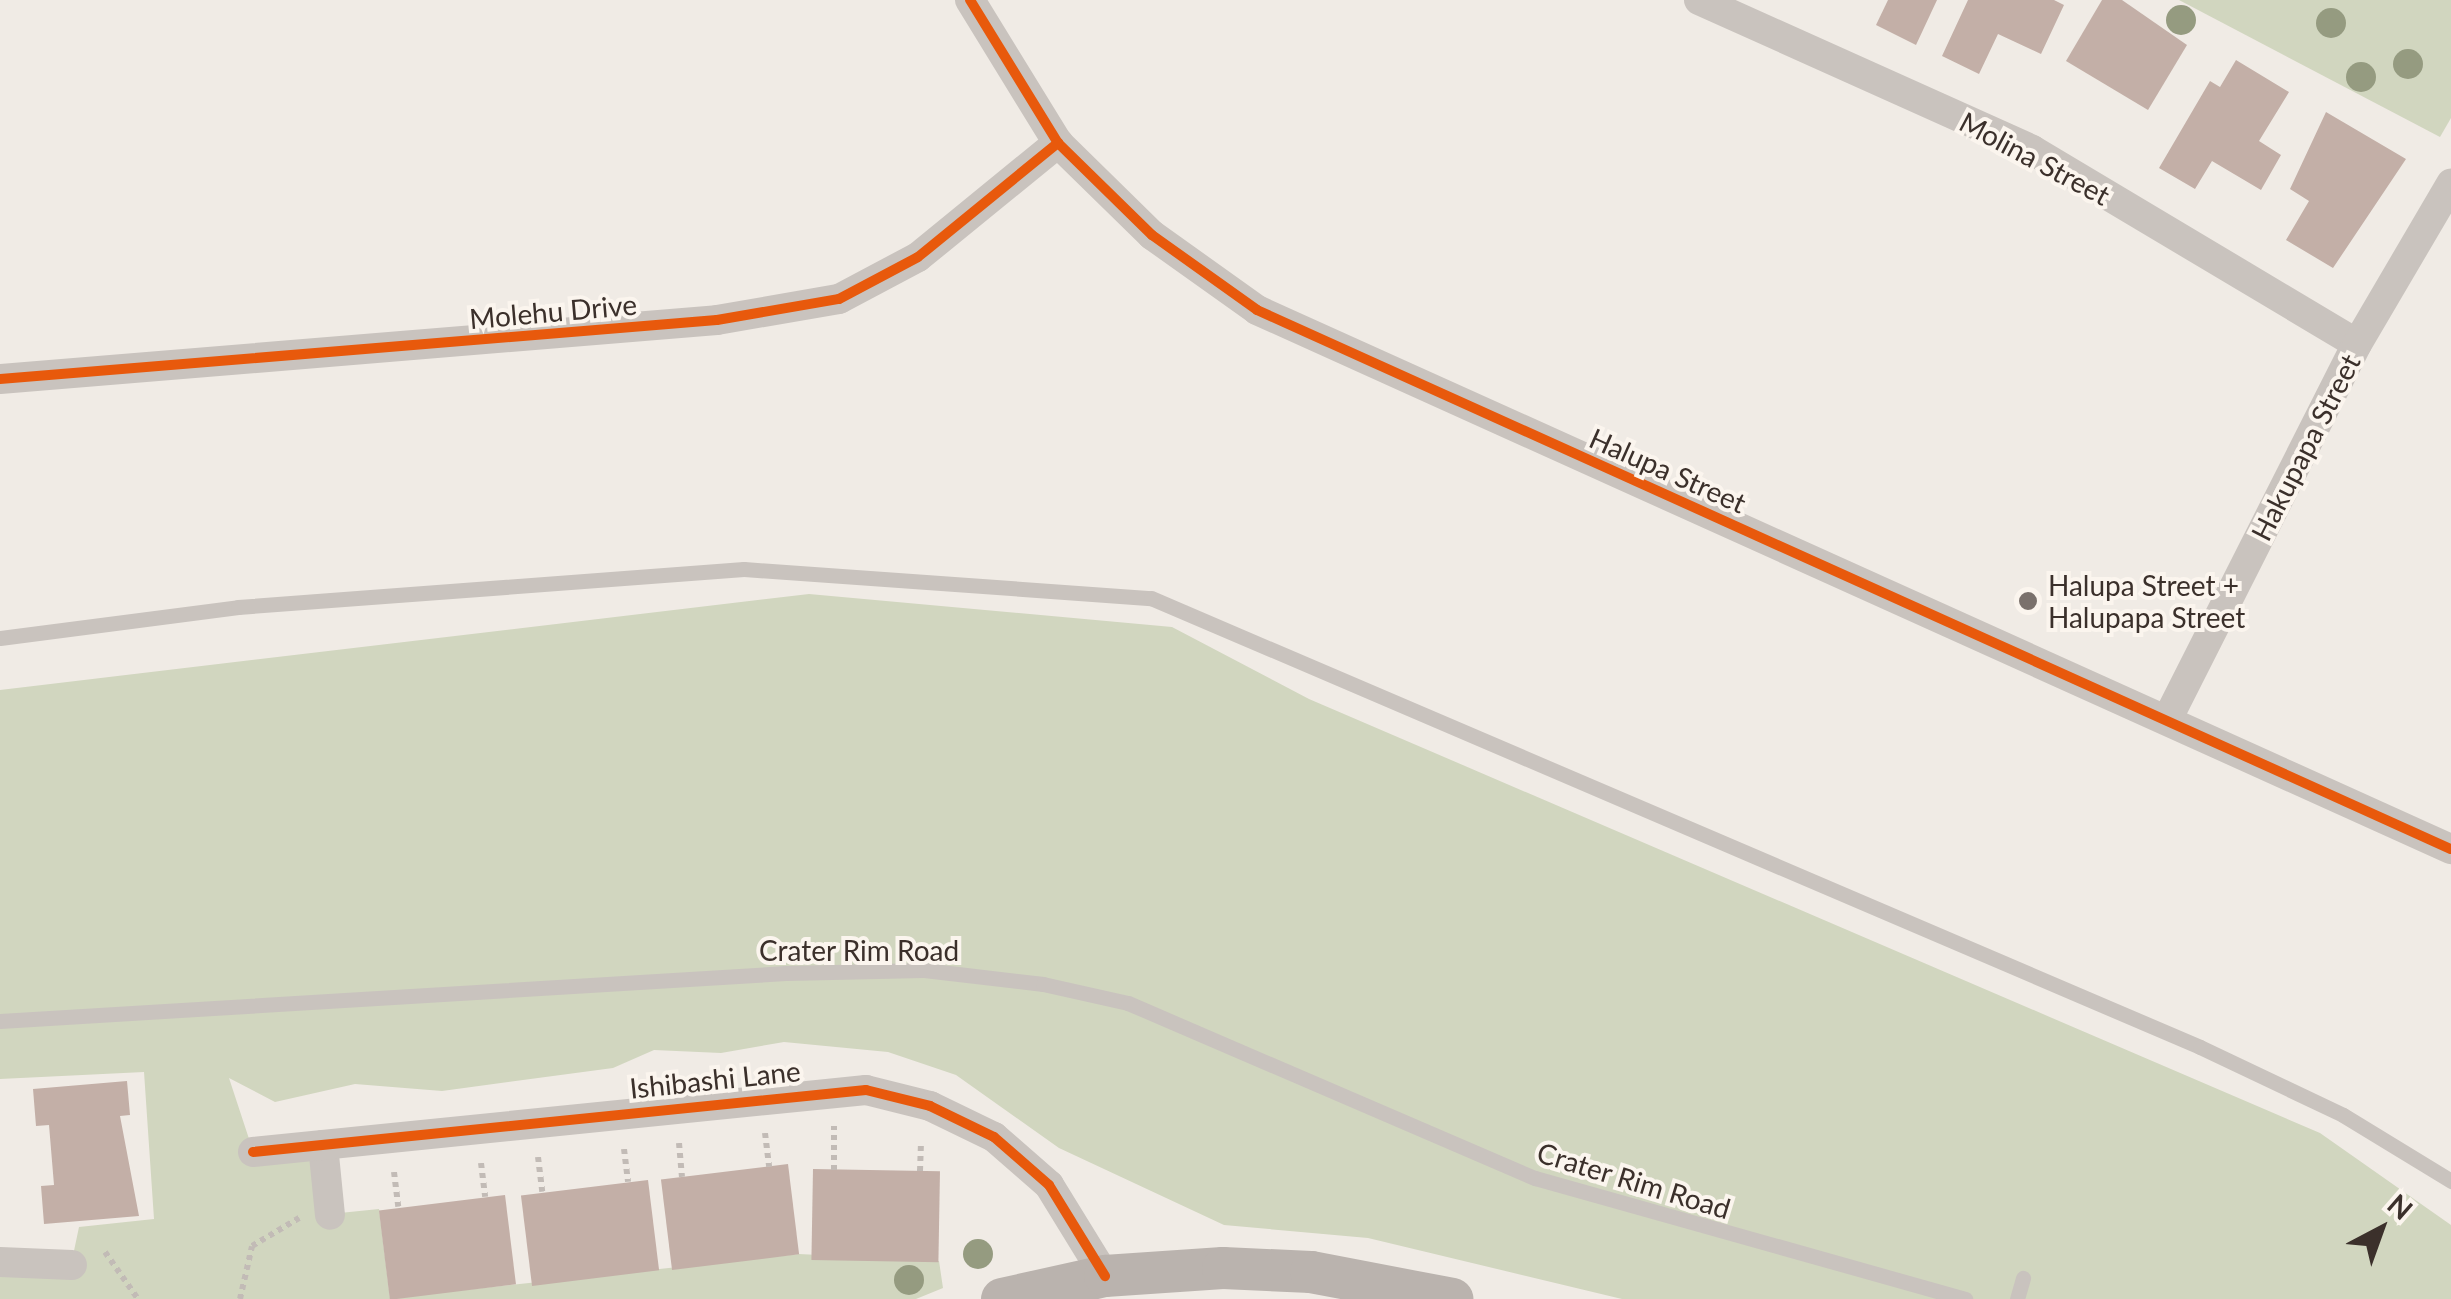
<!DOCTYPE html>
<html>
<head>
<meta charset="utf-8">
<style>
	body { margin:0 }
	#map { position:relative; width:2451px; height:1299px; overflow:hidden; background:#f0ebe5; font-family:Lato,sans-serif }
	div>[style] { position:absolute }
	.green>* { inset:0; background:#d1d6bf }
	.building>* { inset:0; background:#c3afa7; transform-origin:0 0 }
	.path>* { height:6px; margin-top:-3px; transform-origin:0; background:repeating-linear-gradient(90deg,#c2bbb6 0 5px,transparent 0 10px) }
	.lane>* { height:15px; margin:-7.5px; padding:0 7.5px; transform-origin:7.5px; border-radius:7.5px; background:#c9c3be }
	.street>* { height:30px; margin:-15px; padding:0 15px; transform-origin:15px; border-radius:15px; background:#c9c3be }
	.secondary>* { height:42px; margin:-21px; padding:0 21px; transform-origin:21px; border-radius:21px; background:#bab3ae }
	.cycleway>* { height:10px; margin:-5px; padding:0 5px; transform-origin:5px; border-radius:5px; background:#e8590c }
	.trees>* { width:30px; height:30px; margin:-15px; border-radius:50%; background:#959b80 }
	.dots>* { width:28px; height:28px; translate:-50% -50%; box-sizing:border-box; border:5px solid #fbf5ee; border-radius:50% }
	span { translate:-50% -50%; white-space:nowrap; text-align:center; line-height:1.15; -webkit-text-stroke:8px #fbf5ee; paint-order:stroke }
	.street-label { font-size:28px; color:#3b302b }
	.poi-label { font-size:28px; color:#3b302b }
	.left { translate:0 -50%; text-align:left }
	.north { position:absolute; left:2331px; top:1179px; width:100px; height:100px; -webkit-text-stroke:8px #fbf5ee; paint-order:stroke; rotate:41deg; font-size:28px; font-weight:700; line-height:40px; text-align:center; color:#3b302b }
	.north::after { content:''; display:block; margin:auto; width:35px; height:45px; background:#3b302b; clip-path:polygon(50% 0,100% 100%,50% 72%,0 100%) }
</style>
</head>
<body>
<div id="map">
	<div class="green">
		<i style="clip-path:polygon(2179px 0,2451px 0,2451px 118px,2440px 137px)"></i>
		<i style="clip-path:polygon(809px 594px,1172px 627px,1309px 699px,2320px 1133px,2451px 1225px,2451px 1299px,1622px 1299px,1368px 1238px,1224px 1225px,1059px 1148px,956px 1075px,888px 1052px,784px 1042px,721px 1053px,654px 1050px,613px 1068px,442px 1091px,355px 1084px,275px 1102px,229px 1078px,253px 1151px,323px 1145px,330px 1214px,379px 1209px,390px 1298px,799px 1254px,939px 1261px,943px 1288px,916px 1299px,0 1299px,0 1262px,71px 1265px,79px 1227px,154px 1219px,144px 1072px,0 1079px,0 690px)"></i>
	</div>
	<div class="building">
		<i style="clip-path:polygon(1888px 0,1937px 0,1916px 45px,1876px 25px)"></i>
		<i style="clip-path:polygon(1968px 0,2054px 0,2064px 5px,2041px 54px,1998px 34px,1979px 74px,1942px 56px)"></i>
		<i style="clip-path:polygon(2102px 0,2122px 0,2187px 45px,2148px 110px,2066px 61px)"></i>
		<i style="clip-path:polygon(2236px 60px,2289px 92px,2259px 141px,2281px 155px,2261px 190px,2212px 161px,2195px 189px,2159px 168px,2210px 81px,2220px 87px)"></i>
		<i style="clip-path:polygon(2326px 112px,2406px 159px,2333px 268px,2286px 240px,2309px 201px,2290px 189px)"></i>
		<i style="clip-path:polygon(127px 1081px,130px 1115px,120px 1116px,139px 1216px,44px 1224px,41px 1186px,54px 1185px,49px 1125px,36px 1126px,33px 1089px)"></i>
		<i style="left:788px;top:1164px;width:91px;height:128px;rotate:83deg"></i>
		<i style="left:813px;top:1169px;width:127px;height:91px;rotate:1deg"></i>
		<i style="left:648px;top:1180px;width:91px;height:128px;rotate:83deg"></i>
		<i style="left:505px;top:1195px;width:90px;height:127px;rotate:83deg"></i>
	</div>
	<div class="path">
		<i style="left:765px;top:1133px;width:34px;rotate:83deg"></i>
		<i style="left:679px;top:1143px;width:34px;rotate:85deg"></i>
		<i style="left:624px;top:1149px;width:33px;rotate:83deg"></i>
		<i style="left:538px;top:1157px;width:35px;rotate:83deg"></i>
		<i style="left:481px;top:1163px;width:34px;rotate:83deg"></i>
		<i style="left:834px;top:1170px;width:44px;rotate:-90deg"></i>
		<i style="left:920px;top:1171px;width:29px;rotate:-88deg"></i>
		<i style="left:394px;top:1172px;width:35px;rotate:83deg"></i>
		<i style="left:105px;top:1252px;width:57px;rotate:54.9deg"></i>
		<i style="left:240px;top:1299px;width:54px;rotate:-77.2deg"></i>
		<i style="left:252px;top:1246px;width:55px;rotate:-30.8deg"></i>
	</div>
	<div class="lane">
		<i style="left:0;top:638px;width:240px;rotate:-7.4deg"></i>
		<i style="left:238px;top:607px;width:507px;rotate:-4.29deg"></i>
		<i style="left:744px;top:569px;width:408px;rotate:4.1deg"></i>
		<i style="left:1151px;top:598px;width:1141px;rotate:23.17deg"></i>
		<i style="left:2200px;top:1047px;width:158px;rotate:25.4deg"></i>
		<i style="left:2343px;top:1115px;width:127px;rotate:31.4deg"></i>
		<i style="left:0;top:1021px;width:787px;rotate:-3.49deg"></i>
		<i style="left:786px;top:973px;width:138px;rotate:-1.2deg"></i>
		<i style="left:924px;top:970px;width:120px;rotate:6.7deg"></i>
		<i style="left:1043px;top:984px;width:87px;rotate:12.6deg"></i>
		<i style="left:1128px;top:1003px;width:443px;rotate:23.3deg"></i>
		<i style="left:1535px;top:1178px;width:447px;rotate:15.7deg"></i>
		<i style="left:2017px;top:1299px;width:22px;rotate:-74deg"></i>
	</div>
	<div class="street">
		<i style="left:970px;top:0;width:168px;rotate:58.4deg"></i>
		<i style="left:1058px;top:143px;width:132px;rotate:44.4deg"></i>
		<i style="left:1152px;top:235px;width:129px;rotate:35.5deg"></i>
		<i style="left:1257px;top:310px;width:1310px;rotate:24.3deg"></i>
		<i style="left:1699px;top:0;width:365px;rotate:24.2deg"></i>
		<i style="left:2032px;top:150px;width:378px;rotate:30.8deg"></i>
		<i style="left:0;top:379px;width:719px;rotate:-4.7deg"></i>
		<i style="left:717px;top:320px;width:124px;rotate:-9.8deg"></i>
		<i style="left:839px;top:299px;width:89px;rotate:-28deg"></i>
		<i style="left:918px;top:257px;width:181px;rotate:-39.2deg"></i>
		<i style="left:2169px;top:716px;width:417px;rotate:-63.2deg"></i>
		<i style="left:2357px;top:344px;width:186px;rotate:-59.6deg"></i>
		<i style="left:323px;top:1145px;width:70px;rotate:84.3deg"></i>
		<i style="left:253px;top:1152px;width:616px;rotate:-5.78deg"></i>
		<i style="left:866px;top:1090px;width:66px;rotate:14deg"></i>
		<i style="left:930px;top:1106px;width:71px;rotate:25.8deg"></i>
		<i style="left:994px;top:1137px;width:73px;rotate:41.1deg"></i>
		<i style="left:1049px;top:1185px;width:107px;rotate:58.4deg"></i>
		<i style="left:0;top:1262px;width:72px;rotate:2.4deg"></i>
	</div>
	<div class="secondary">
		<i style="left:1002px;top:1299px;width:106px;rotate:-12.6deg"></i>
		<i style="left:1105px;top:1276px;width:118px;rotate:-3.9deg"></i>
		<i style="left:1223px;top:1268px;width:88px;rotate:2.6deg"></i>
		<i style="left:1311px;top:1272px;width:144px;rotate:10.8deg"></i>
	</div>
	<div class="cycleway">
		<i style="left:970px;top:0;width:168px;rotate:58.4deg"></i>
		<i style="left:1058px;top:143px;width:132px;rotate:44.4deg"></i>
		<i style="left:1152px;top:235px;width:129px;rotate:35.5deg"></i>
		<i style="left:1257px;top:310px;width:1310px;rotate:24.3deg"></i>
		<i style="left:0;top:379px;width:719px;rotate:-4.7deg"></i>
		<i style="left:717px;top:320px;width:124px;rotate:-9.8deg"></i>
		<i style="left:839px;top:299px;width:89px;rotate:-28deg"></i>
		<i style="left:918px;top:257px;width:181px;rotate:-39.2deg"></i>
		<i style="left:253px;top:1152px;width:616px;rotate:-5.78deg"></i>
		<i style="left:866px;top:1090px;width:66px;rotate:14deg"></i>
		<i style="left:930px;top:1106px;width:71px;rotate:25.8deg"></i>
		<i style="left:994px;top:1137px;width:73px;rotate:41.1deg"></i>
		<i style="left:1049px;top:1185px;width:107px;rotate:58.4deg"></i>
	</div>
	<div class="trees">
		<i style="left:2181px;top:20px"></i>
		<i style="left:2331px;top:23px"></i>
		<i style="left:2408px;top:64px"></i>
		<i style="left:2361px;top:77px"></i>
		<i style="left:978px;top:1254px"></i>
		<i style="left:909px;top:1280px"></i>
	</div>
	<div class="dots">
		<i style="left:2028px;top:601px;background:#7a716c"></i>
	</div>
	<div class="street-label">
		<span style="left:2035px;top:158px;rotate:28deg">Molina Street</span>
		<span style="left:553px;top:311px;rotate:-5deg">Molehu Drive</span>
		<span style="left:2305px;top:447px;rotate:-63deg">Hakupapa Street</span>
		<span style="left:1668px;top:470px;rotate:24deg">Halupa Street</span>
		<span style="left:859px;top:950px">Crater Rim Road</span>
		<span style="left:715px;top:1079px;rotate:-6deg">Ishibashi Lane</span>
		<span style="left:1634px;top:1180px;rotate:17deg">Crater Rim Road</span>
	</div>
	<div class="poi-label">
		<span class="left" style="left:2048px;top:601px">Halupa Street +<br>Halupapa Street</span>
	</div>
	<div class="north">N</div>
</div>
</body>
</html>
